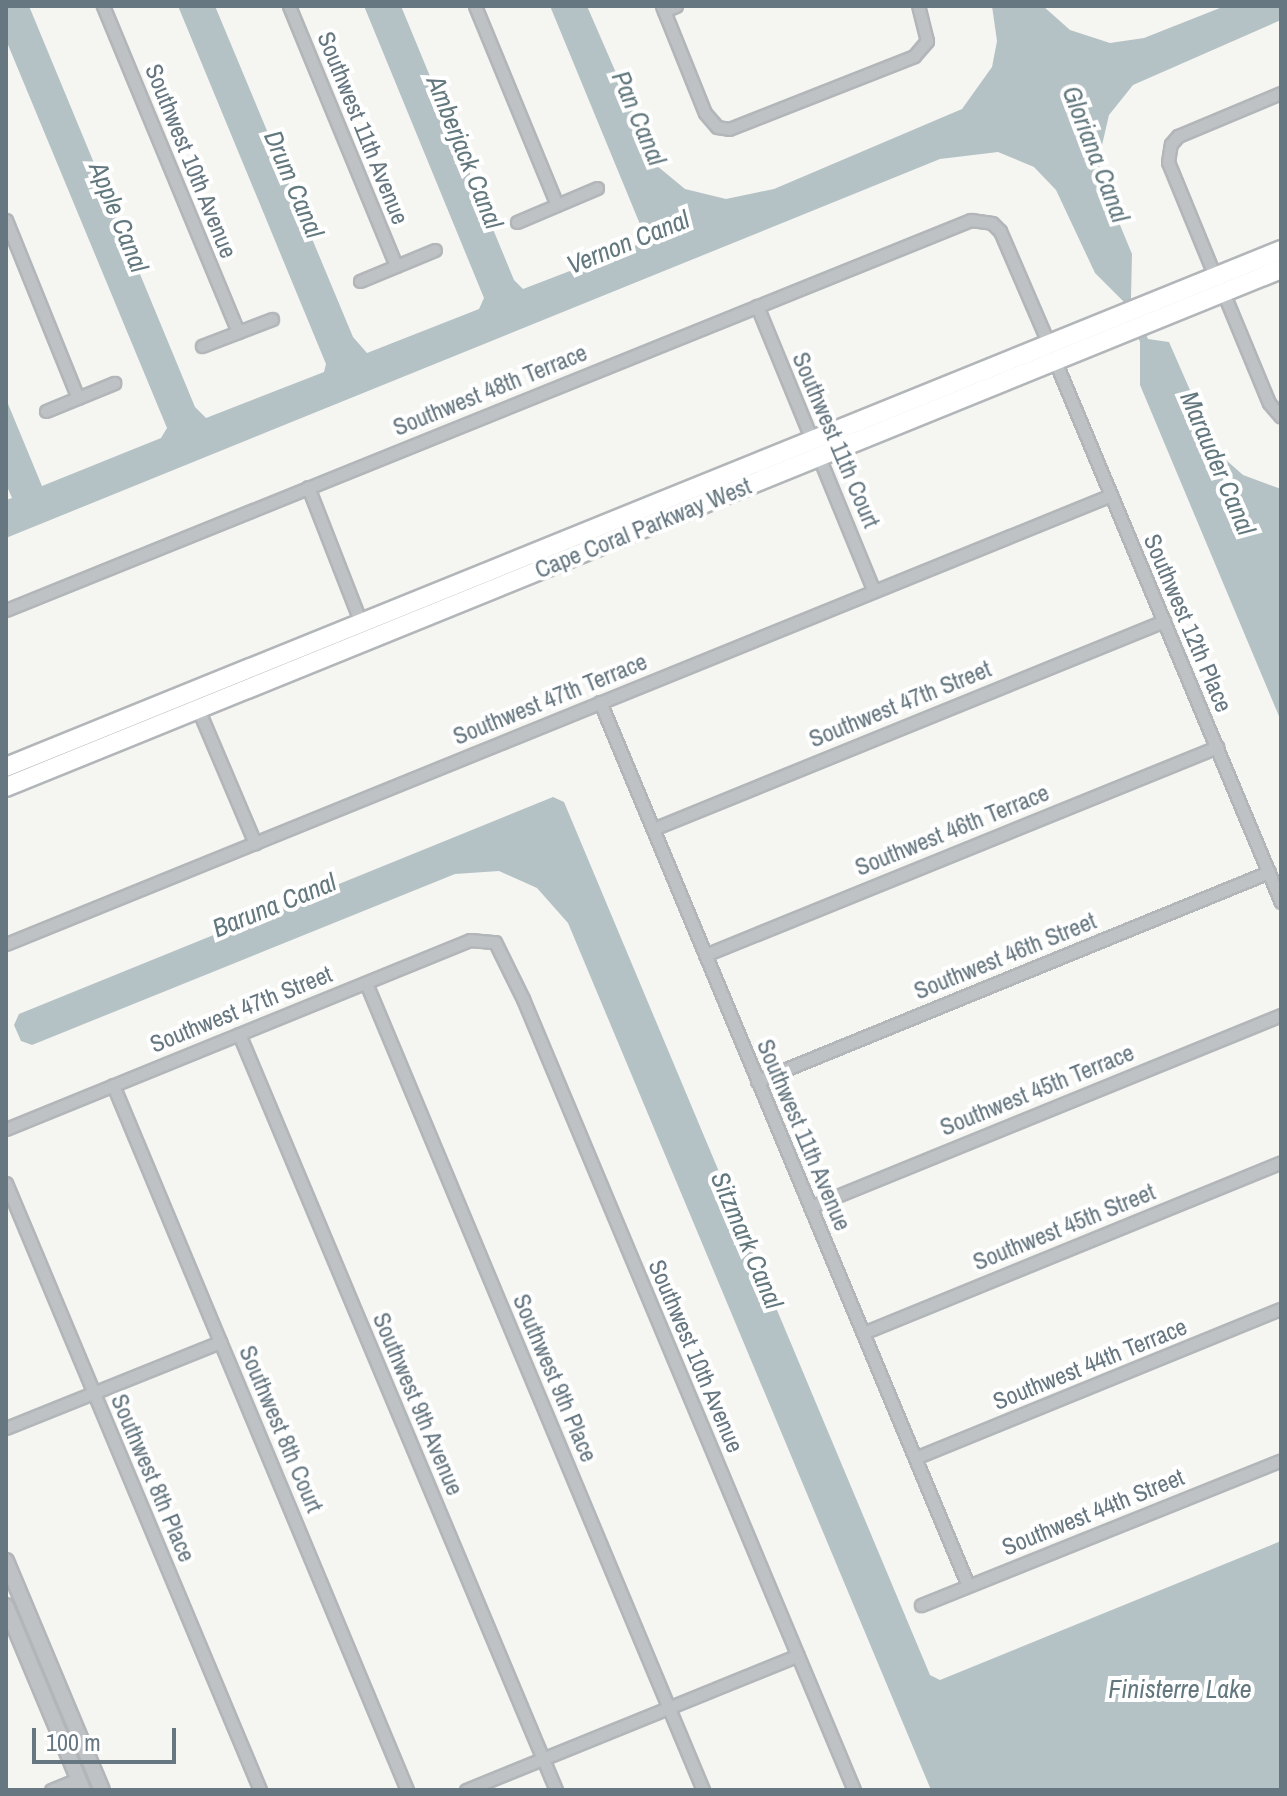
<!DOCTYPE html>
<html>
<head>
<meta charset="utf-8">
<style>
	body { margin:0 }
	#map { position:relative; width:1287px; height:1796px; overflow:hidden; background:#f5f5f2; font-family:"Archivo Narrow",sans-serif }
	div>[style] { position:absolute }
	.water>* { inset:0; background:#b5c2c5 }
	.roads { filter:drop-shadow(2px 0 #b2b6b9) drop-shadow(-2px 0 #b2b6b9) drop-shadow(0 2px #b2b6b9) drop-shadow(0 -2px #b2b6b9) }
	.minor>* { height:11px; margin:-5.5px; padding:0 5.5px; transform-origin:5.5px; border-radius:5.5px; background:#bec2c5 }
	.tertiary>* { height:14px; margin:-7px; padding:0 7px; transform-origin:7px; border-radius:7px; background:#bec2c5 }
	.primary>* { height:18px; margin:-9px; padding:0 9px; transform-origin:9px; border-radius:9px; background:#fff }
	span { translate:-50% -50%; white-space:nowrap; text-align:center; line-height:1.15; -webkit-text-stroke:8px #fff; paint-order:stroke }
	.street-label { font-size:24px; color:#667781 }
	.water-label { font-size:26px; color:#62787e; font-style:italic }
	.frame { position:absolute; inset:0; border:8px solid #667781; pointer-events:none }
	.scale { position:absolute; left:32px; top:1728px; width:144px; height:36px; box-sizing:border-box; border:4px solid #667781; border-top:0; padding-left:10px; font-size:24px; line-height:28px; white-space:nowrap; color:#667781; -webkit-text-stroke:6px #fff; paint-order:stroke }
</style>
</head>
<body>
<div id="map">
	<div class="water">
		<i style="clip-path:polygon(6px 6px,29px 6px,195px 407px,206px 418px,324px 372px,326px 364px,178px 6px,215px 6px,353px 337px,367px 353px,479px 309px,484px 298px,364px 6px,401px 6px,514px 280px,523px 289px,635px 246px,644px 234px,550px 6px,587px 6px,656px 165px,685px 189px,726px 199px,774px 189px,962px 109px,992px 67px,997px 41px,992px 6px,1043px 6px,1070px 30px,1110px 43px,1144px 38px,1225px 6px,1281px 6px,1281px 20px,1133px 85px,1109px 115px,1099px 158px,1103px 184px,1132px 254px,1131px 298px,1148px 339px,1169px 342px,1217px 452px,1243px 475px,1281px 489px,1281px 721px,1140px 385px,1140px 342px,1123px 301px,1095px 273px,1056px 190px,1034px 167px,998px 152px,940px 159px,6px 538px,6px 500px,12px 498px,6px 484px,6px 399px,42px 486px,161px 438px,167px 428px,6px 40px)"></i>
		<i style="clip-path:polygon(553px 797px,564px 802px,930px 1675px,940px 1680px,1281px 1541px,1281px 1790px,931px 1790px,568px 923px,537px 888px,499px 871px,455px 874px,32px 1045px,21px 1041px,14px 1025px,19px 1014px)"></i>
	</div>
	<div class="roads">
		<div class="minor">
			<i style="left:103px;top:6px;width:353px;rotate:67.5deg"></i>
			<i style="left:289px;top:6px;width:281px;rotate:67.6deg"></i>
			<i style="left:475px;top:6px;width:215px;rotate:67.6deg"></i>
			<i style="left:662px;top:6px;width:115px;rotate:68.1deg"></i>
			<i style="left:705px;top:113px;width:18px;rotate:49deg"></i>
			<i style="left:717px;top:127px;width:12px;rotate:9deg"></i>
			<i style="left:729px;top:129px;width:199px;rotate:-21.5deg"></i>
			<i style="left:914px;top:56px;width:20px;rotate:-49deg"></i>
			<i style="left:927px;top:41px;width:36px;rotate:-104deg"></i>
			<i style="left:664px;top:11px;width:13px;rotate:-23deg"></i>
			<i style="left:6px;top:220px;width:192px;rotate:68deg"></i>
			<i style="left:517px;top:222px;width:87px;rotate:-23deg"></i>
			<i style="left:1216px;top:279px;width:126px;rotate:-112.3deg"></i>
			<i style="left:1168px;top:162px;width:18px;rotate:-81deg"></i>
			<i style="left:1171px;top:144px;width:11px;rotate:-49deg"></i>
			<i style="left:1178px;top:136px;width:112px;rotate:-22.7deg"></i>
			<i style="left:360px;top:281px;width:81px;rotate:-22.5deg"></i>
			<i style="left:1223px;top:292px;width:120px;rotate:67.5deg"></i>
			<i style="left:1269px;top:403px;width:18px;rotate:49deg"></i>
			<i style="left:757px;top:306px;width:308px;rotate:67.7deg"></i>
			<i style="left:202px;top:346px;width:75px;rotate:-21.1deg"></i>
			<i style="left:1055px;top:361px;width:586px;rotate:67.33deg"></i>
			<i style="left:46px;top:411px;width:74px;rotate:-22.4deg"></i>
			<i style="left:308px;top:487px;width:146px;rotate:68.7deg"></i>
			<i style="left:6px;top:610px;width:1041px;rotate:-22.01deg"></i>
			<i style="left:971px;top:220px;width:21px;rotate:8deg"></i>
			<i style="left:992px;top:223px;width:11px;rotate:45deg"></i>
			<i style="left:1000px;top:231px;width:124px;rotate:66.7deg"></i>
			<i style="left:600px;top:702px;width:957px;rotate:67.38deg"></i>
			<i style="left:198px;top:709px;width:146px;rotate:67deg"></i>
			<i style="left:653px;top:829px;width:552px;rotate:-22.15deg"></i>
			<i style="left:6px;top:944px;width:1193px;rotate:-22.11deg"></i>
			<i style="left:705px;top:955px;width:553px;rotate:-22.11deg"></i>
			<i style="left:366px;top:983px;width:875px;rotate:67.33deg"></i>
			<i style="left:239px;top:1034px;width:820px;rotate:67.25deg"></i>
			<i style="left:757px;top:1081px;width:553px;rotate:-22.21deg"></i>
			<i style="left:113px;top:1085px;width:764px;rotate:67.36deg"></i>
			<i style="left:6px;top:1129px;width:501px;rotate:-22.16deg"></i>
			<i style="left:470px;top:940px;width:25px;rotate:5deg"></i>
			<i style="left:495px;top:942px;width:64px;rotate:63.8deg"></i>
			<i style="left:523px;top:999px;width:857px;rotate:67.29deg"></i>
			<i style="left:6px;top:1183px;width:658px;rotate:67.29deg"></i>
			<i style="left:810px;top:1207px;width:509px;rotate:-22.18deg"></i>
			<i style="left:863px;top:1333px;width:452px;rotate:-22.2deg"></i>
			<i style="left:6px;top:1428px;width:231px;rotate:-21.9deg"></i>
			<i style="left:915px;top:1458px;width:395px;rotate:-22.2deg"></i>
			<i style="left:921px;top:1605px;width:388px;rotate:-21.9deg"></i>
			<i style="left:51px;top:1790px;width:29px;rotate:-22deg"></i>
			<i style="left:466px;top:1790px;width:358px;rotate:-22.1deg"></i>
		</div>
		<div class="tertiary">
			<i style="left:6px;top:1561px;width:248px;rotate:67.3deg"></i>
			<i style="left:6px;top:1606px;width:199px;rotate:67.3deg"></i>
		</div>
		<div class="primary">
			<i style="left:6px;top:767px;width:1376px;rotate:-22.07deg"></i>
			<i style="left:6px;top:787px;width:1376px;rotate:-22.11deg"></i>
		</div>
	</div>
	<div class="street-label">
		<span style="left:363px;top:128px;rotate:68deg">Southwest 11th Avenue</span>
		<span style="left:191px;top:161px;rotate:68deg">Southwest 10th Avenue</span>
		<span style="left:490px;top:390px;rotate:-22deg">Southwest 48th Terrace</span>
		<span style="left:836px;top:440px;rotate:67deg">Southwest 11th Court</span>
		<span style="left:643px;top:528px;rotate:-22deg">Cape Coral Parkway West</span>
		<span style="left:1188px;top:623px;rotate:67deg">Southwest 12th Place</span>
		<span style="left:550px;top:699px;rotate:-22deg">Southwest 47th Terrace</span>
		<span style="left:900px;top:704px;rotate:-22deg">Southwest 47th Street</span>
		<span style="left:952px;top:830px;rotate:-22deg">Southwest 46th Terrace</span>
		<span style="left:1005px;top:956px;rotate:-22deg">Southwest 46th Street</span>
		<span style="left:241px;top:1009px;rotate:-22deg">Southwest 47th Street</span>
		<span style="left:1037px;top:1090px;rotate:-22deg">Southwest 45th Terrace</span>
		<span style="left:804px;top:1135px;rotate:67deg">Southwest 11th Avenue</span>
		<span style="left:1064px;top:1227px;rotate:-22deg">Southwest 45th Street</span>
		<span style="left:696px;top:1356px;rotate:67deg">Southwest 10th Avenue</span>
		<span style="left:1090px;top:1364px;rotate:-22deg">Southwest 44th Terrace</span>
		<span style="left:555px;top:1378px;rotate:67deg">Southwest 9th Place</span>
		<span style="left:418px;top:1404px;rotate:67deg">Southwest 9th Avenue</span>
		<span style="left:281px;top:1429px;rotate:67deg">Southwest 8th Court</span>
		<span style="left:153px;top:1478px;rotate:67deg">Southwest 8th Place</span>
		<span style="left:1093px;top:1512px;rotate:-22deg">Southwest 44th Street</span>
	</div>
	<div class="water-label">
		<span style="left:639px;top:118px;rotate:67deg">Pan Canal</span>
		<span style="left:465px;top:152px;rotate:68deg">Amberjack Canal</span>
		<span style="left:1096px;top:154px;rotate:69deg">Gloriana Canal</span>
		<span style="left:294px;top:184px;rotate:67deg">Drum Canal</span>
		<span style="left:119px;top:217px;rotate:68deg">Apple Canal</span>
		<span style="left:628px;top:242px;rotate:-22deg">Vernon Canal</span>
		<span style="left:1218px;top:463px;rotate:67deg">Marauder Canal</span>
		<span style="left:274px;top:905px;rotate:-22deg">Baruna Canal</span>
		<span style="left:747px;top:1240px;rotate:67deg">Sitzmark Canal</span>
		<span style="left:1180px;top:1689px">Finisterre Lake</span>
	</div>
	<div class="frame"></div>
	<div class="scale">100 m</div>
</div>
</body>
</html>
